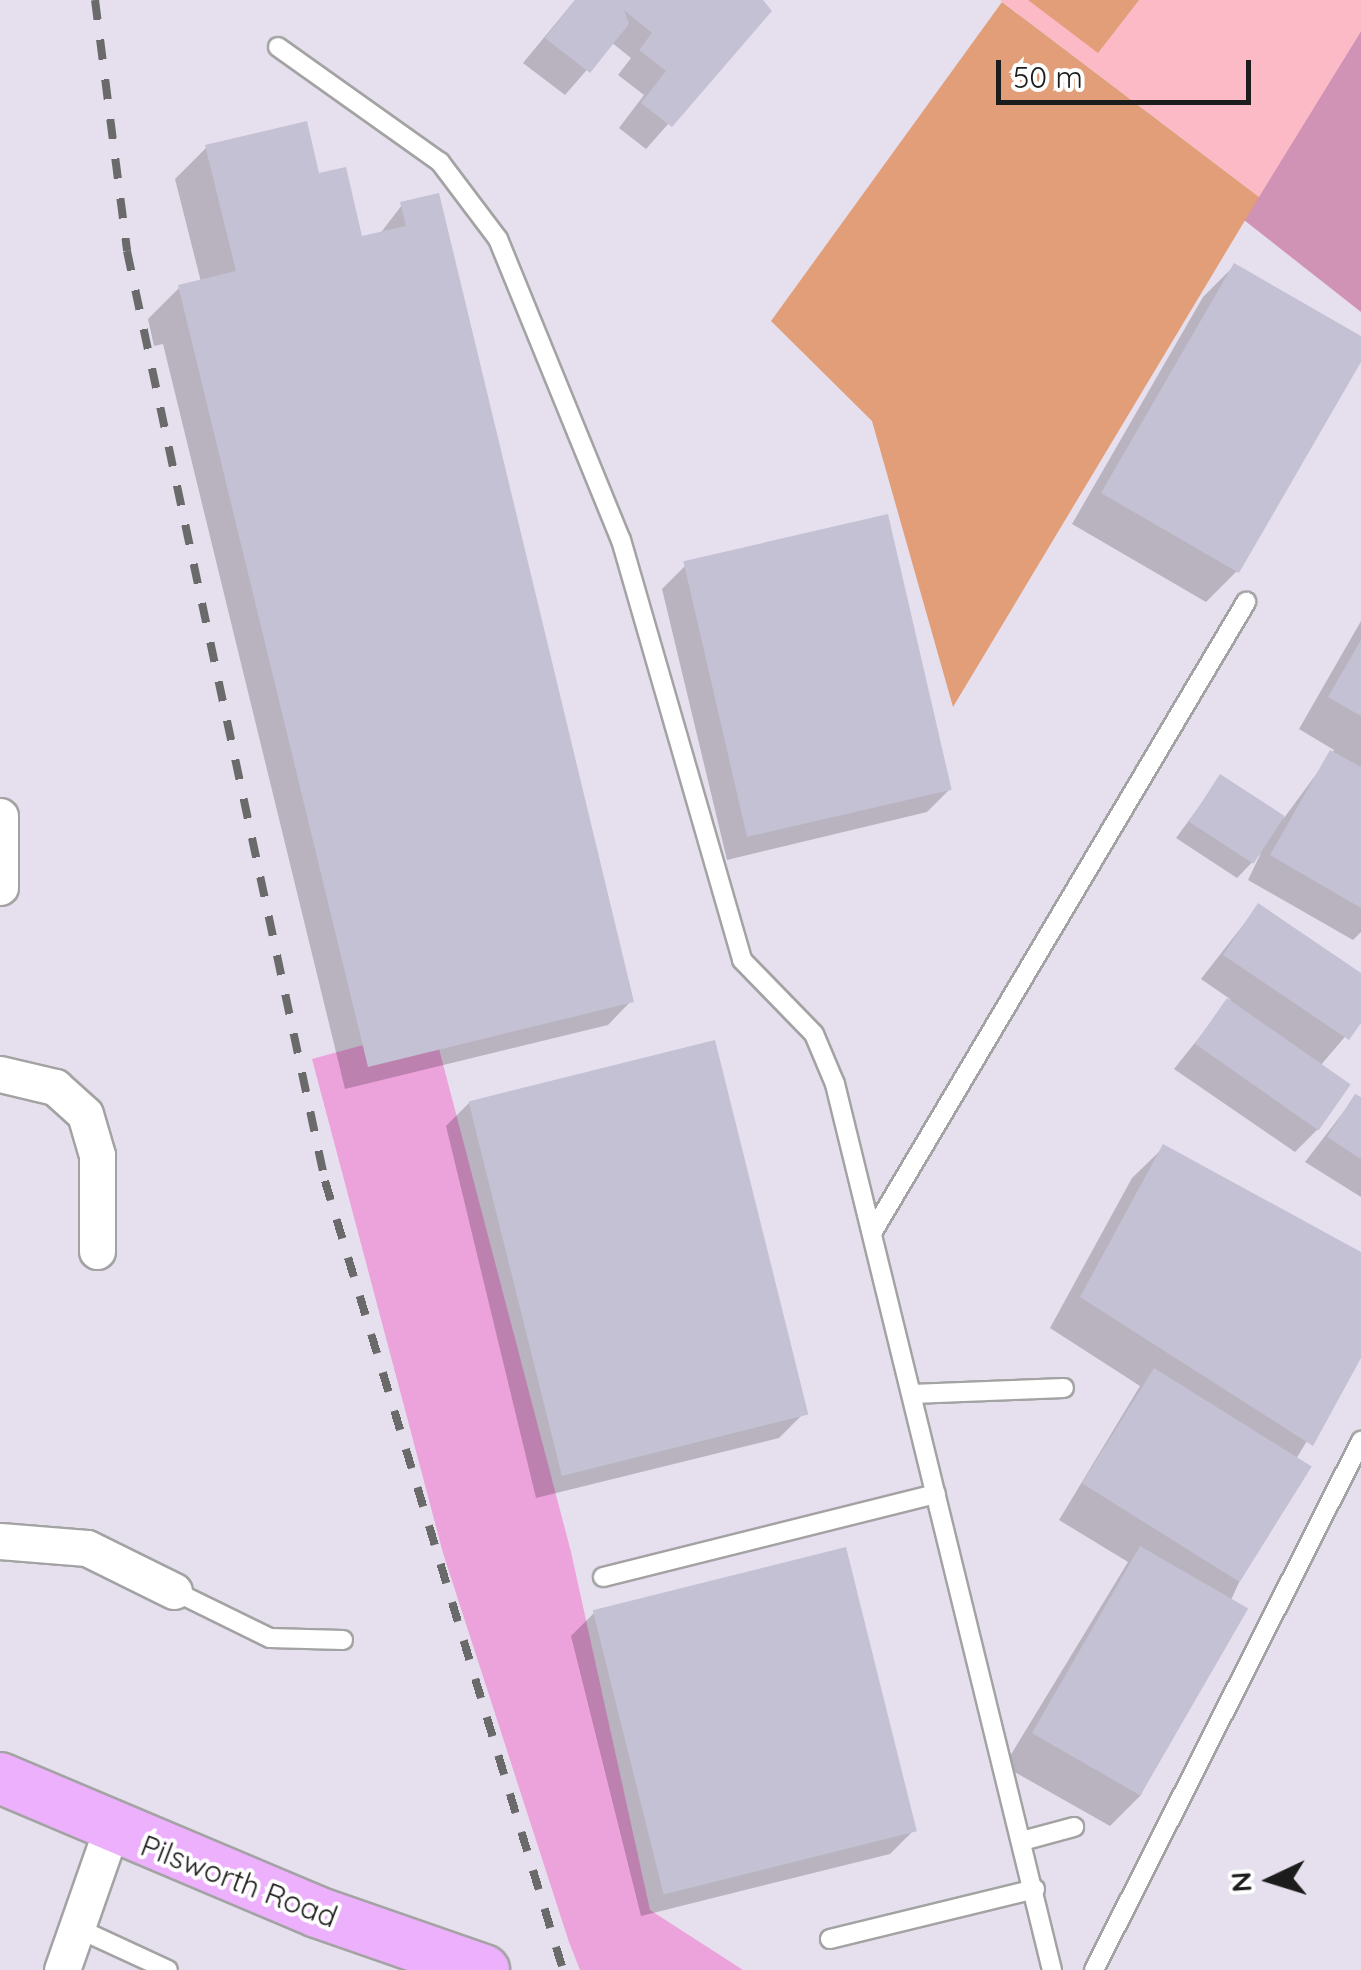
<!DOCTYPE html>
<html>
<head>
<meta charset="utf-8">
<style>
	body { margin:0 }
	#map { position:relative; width:1361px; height:1970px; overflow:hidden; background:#e6e0ee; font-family:Quicksand,sans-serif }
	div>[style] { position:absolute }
	.grass>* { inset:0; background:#eca2da }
	.forest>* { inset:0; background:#d093b5 }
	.park>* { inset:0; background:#fcb9c6 }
	.pitch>* { inset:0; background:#e29e79 }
	.shadow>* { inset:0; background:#0003 }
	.building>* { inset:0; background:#c4c1d5; transform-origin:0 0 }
	.roads { filter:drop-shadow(2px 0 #a3a3a3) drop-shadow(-2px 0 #a3a3a3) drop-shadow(0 2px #a3a3a3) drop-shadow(0 -2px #a3a3a3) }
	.lane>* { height:18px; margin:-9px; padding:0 9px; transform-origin:9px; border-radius:9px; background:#fff }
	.street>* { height:35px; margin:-17.5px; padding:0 17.5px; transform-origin:17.5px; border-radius:17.5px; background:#fff }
	.secondary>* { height:50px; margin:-25px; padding:0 25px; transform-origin:25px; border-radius:25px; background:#ecb0fd }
	.rail>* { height:8px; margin-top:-4px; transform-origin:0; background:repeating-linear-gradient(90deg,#6a6a6a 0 20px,transparent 0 40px) }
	span { translate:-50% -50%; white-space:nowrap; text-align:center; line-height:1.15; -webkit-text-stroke:8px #fff; paint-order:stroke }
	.street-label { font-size:30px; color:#1c1c1c }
	.north { position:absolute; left:1221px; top:1830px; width:100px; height:100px; -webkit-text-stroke:8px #fff; paint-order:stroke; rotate:266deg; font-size:28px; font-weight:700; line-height:40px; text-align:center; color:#1c1c1c }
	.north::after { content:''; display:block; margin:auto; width:35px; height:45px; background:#1c1c1c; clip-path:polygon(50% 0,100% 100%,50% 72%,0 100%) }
	.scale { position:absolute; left:996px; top:60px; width:255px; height:45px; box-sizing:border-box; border:5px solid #1c1c1c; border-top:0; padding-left:12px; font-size:30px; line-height:35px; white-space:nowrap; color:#1c1c1c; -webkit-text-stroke:8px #fff; paint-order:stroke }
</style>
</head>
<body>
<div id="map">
	<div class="grass">
		<i style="clip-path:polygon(433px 1026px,571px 1552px,650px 1910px,743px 1970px,580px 1970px,569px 1942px,443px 1553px,312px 1059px)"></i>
	</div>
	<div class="forest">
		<i style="clip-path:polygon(1361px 31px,1361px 312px,1244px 220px)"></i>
	</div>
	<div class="park">
		<i style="clip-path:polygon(1000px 0,1361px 0,1361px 31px,1259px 197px)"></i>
	</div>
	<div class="pitch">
		<i style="clip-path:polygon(1028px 0,1139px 0,1098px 53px)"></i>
		<i style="clip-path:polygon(1002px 2px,1259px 197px,953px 707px,872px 421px,771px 321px)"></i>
	</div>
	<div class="shadow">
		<i style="clip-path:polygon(575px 0,756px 0,768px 11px,646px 149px,619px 128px,644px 95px,618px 75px,631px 58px,611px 42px,565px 95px,523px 63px)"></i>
		<i style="clip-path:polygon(206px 148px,317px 176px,360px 239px,379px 235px,402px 205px,631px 1001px,608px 1025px,345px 1089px,163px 344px,154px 346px,148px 319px,179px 288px,201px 282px,175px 179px)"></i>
		<i style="clip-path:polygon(1234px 266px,1361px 339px,1361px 357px,1237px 571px,1206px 602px,1072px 524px,1203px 297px)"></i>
		<i style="clip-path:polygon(686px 565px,951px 788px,927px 812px,727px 860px,662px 589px)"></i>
		<i style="clip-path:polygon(1361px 621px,1361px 932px,1353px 940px,1248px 880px,1261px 853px,1237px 878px,1176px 838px,1221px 777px,1284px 818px,1334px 750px,1299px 729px)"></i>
		<i style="clip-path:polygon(1258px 906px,1361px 976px,1361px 1018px,1320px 1066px,1319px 1128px,1295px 1152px,1174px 1069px,1230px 999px,1201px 979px)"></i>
		<i style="clip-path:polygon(1355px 1097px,1361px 1100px,1361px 1197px,1305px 1162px)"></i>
		<i style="clip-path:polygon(470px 1102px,803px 1414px,779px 1438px,536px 1498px,446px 1126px)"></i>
		<i style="clip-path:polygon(1164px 1147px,1361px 1255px,1361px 1352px,1296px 1459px,1141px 1795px,1110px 1826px,1004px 1766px,1128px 1562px,1059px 1520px,1140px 1386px,1050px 1328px,1132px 1178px)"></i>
		<i style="clip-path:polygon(595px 1612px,914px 1830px,890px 1854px,641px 1916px,571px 1636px)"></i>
	</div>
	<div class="building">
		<i style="clip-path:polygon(575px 0,763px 0,772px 11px,672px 127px,641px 103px,666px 71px,639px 50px,652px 33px,624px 10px,629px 24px,590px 73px,545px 38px)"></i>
		<i style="clip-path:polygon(307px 121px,319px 173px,346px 167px,362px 236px,406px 226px,400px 202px,439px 193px,634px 1002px,368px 1067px,178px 285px,236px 271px,205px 145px)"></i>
		<i style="clip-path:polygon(1234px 263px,1361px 336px,1361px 362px,1239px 573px,1101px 493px)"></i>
		<i style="left:888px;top:514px;width:283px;height:210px;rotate:77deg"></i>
		<i style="clip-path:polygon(1361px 640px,1361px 716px,1328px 697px)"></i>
		<i style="clip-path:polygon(1330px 750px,1361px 767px,1361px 908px,1270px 855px)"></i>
		<i style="left:1220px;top:774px;width:77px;height:57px;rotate:33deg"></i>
		<i style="clip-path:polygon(1258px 903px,1361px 973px,1361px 1023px,1349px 1040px,1223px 955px)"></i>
		<i style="left:1227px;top:998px;width:151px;height:56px;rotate:35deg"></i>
		<i style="left:715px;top:1040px;width:386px;height:254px;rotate:76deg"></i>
		<i style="clip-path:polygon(1355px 1094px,1361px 1097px,1361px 1159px,1327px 1137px)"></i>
		<i style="clip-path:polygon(1163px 1144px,1361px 1252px,1361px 1358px,1313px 1446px,1080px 1297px)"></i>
		<i style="left:1154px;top:1368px;width:186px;height:136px;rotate:32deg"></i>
		<i style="left:1140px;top:1546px;width:125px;height:216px;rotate:30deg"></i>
		<i style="left:846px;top:1547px;width:293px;height:261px;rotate:76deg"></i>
	</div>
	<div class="roads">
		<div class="lane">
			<i style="left:278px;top:47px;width:199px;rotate:35.4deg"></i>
			<i style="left:440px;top:162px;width:96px;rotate:53deg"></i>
			<i style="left:498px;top:239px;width:325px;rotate:67.8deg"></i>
			<i style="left:621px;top:540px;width:437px;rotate:73.9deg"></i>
			<i style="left:742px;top:960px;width:103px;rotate:45.8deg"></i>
			<i style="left:814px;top:1034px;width:54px;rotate:67.2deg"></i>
			<i style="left:835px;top:1084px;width:912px;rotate:76.24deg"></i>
			<i style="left:872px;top:1233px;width:734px;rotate:-59.34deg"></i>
			<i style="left:912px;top:1394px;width:152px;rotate:-2.3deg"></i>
			<i style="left:603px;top:1577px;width:343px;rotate:-14deg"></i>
			<i style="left:174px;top:1591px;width:107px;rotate:26.1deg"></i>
			<i style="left:270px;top:1638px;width:73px;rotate:1.6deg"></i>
			<i style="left:1022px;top:1841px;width:54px;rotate:-15.1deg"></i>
			<i style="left:77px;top:1928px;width:100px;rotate:24.8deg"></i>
			<i style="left:830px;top:1939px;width:211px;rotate:-13.7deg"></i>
			<i style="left:1094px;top:1970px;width:593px;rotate:-63.22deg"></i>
		</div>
		<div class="street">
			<i style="left:0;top:816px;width:71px;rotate:90deg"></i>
			<i style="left:0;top:1074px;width:57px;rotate:13.3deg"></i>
			<i style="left:55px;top:1087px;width:40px;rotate:42deg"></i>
			<i style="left:85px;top:1114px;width:43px;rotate:73.7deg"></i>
			<i style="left:97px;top:1155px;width:96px;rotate:90deg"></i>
			<i style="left:0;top:1541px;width:87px;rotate:4.6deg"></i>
			<i style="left:87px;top:1548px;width:97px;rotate:26.3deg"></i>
			<i style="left:62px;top:1970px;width:148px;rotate:-70.7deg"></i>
		</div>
		<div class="secondary">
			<i style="left:0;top:1778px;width:344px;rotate:22.9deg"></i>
			<i style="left:317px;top:1912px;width:177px;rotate:19.2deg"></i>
		</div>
	</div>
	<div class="rail">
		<i style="left:95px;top:0;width:253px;rotate:82.7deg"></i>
		<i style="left:127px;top:251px;width:951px;rotate:77.98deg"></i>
		<i style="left:325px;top:1181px;width:824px;rotate:73.21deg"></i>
	</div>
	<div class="street-label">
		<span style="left:239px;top:1881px;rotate:21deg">Pilsworth Road</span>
	</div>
	<div class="north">N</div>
	<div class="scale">50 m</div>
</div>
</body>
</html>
